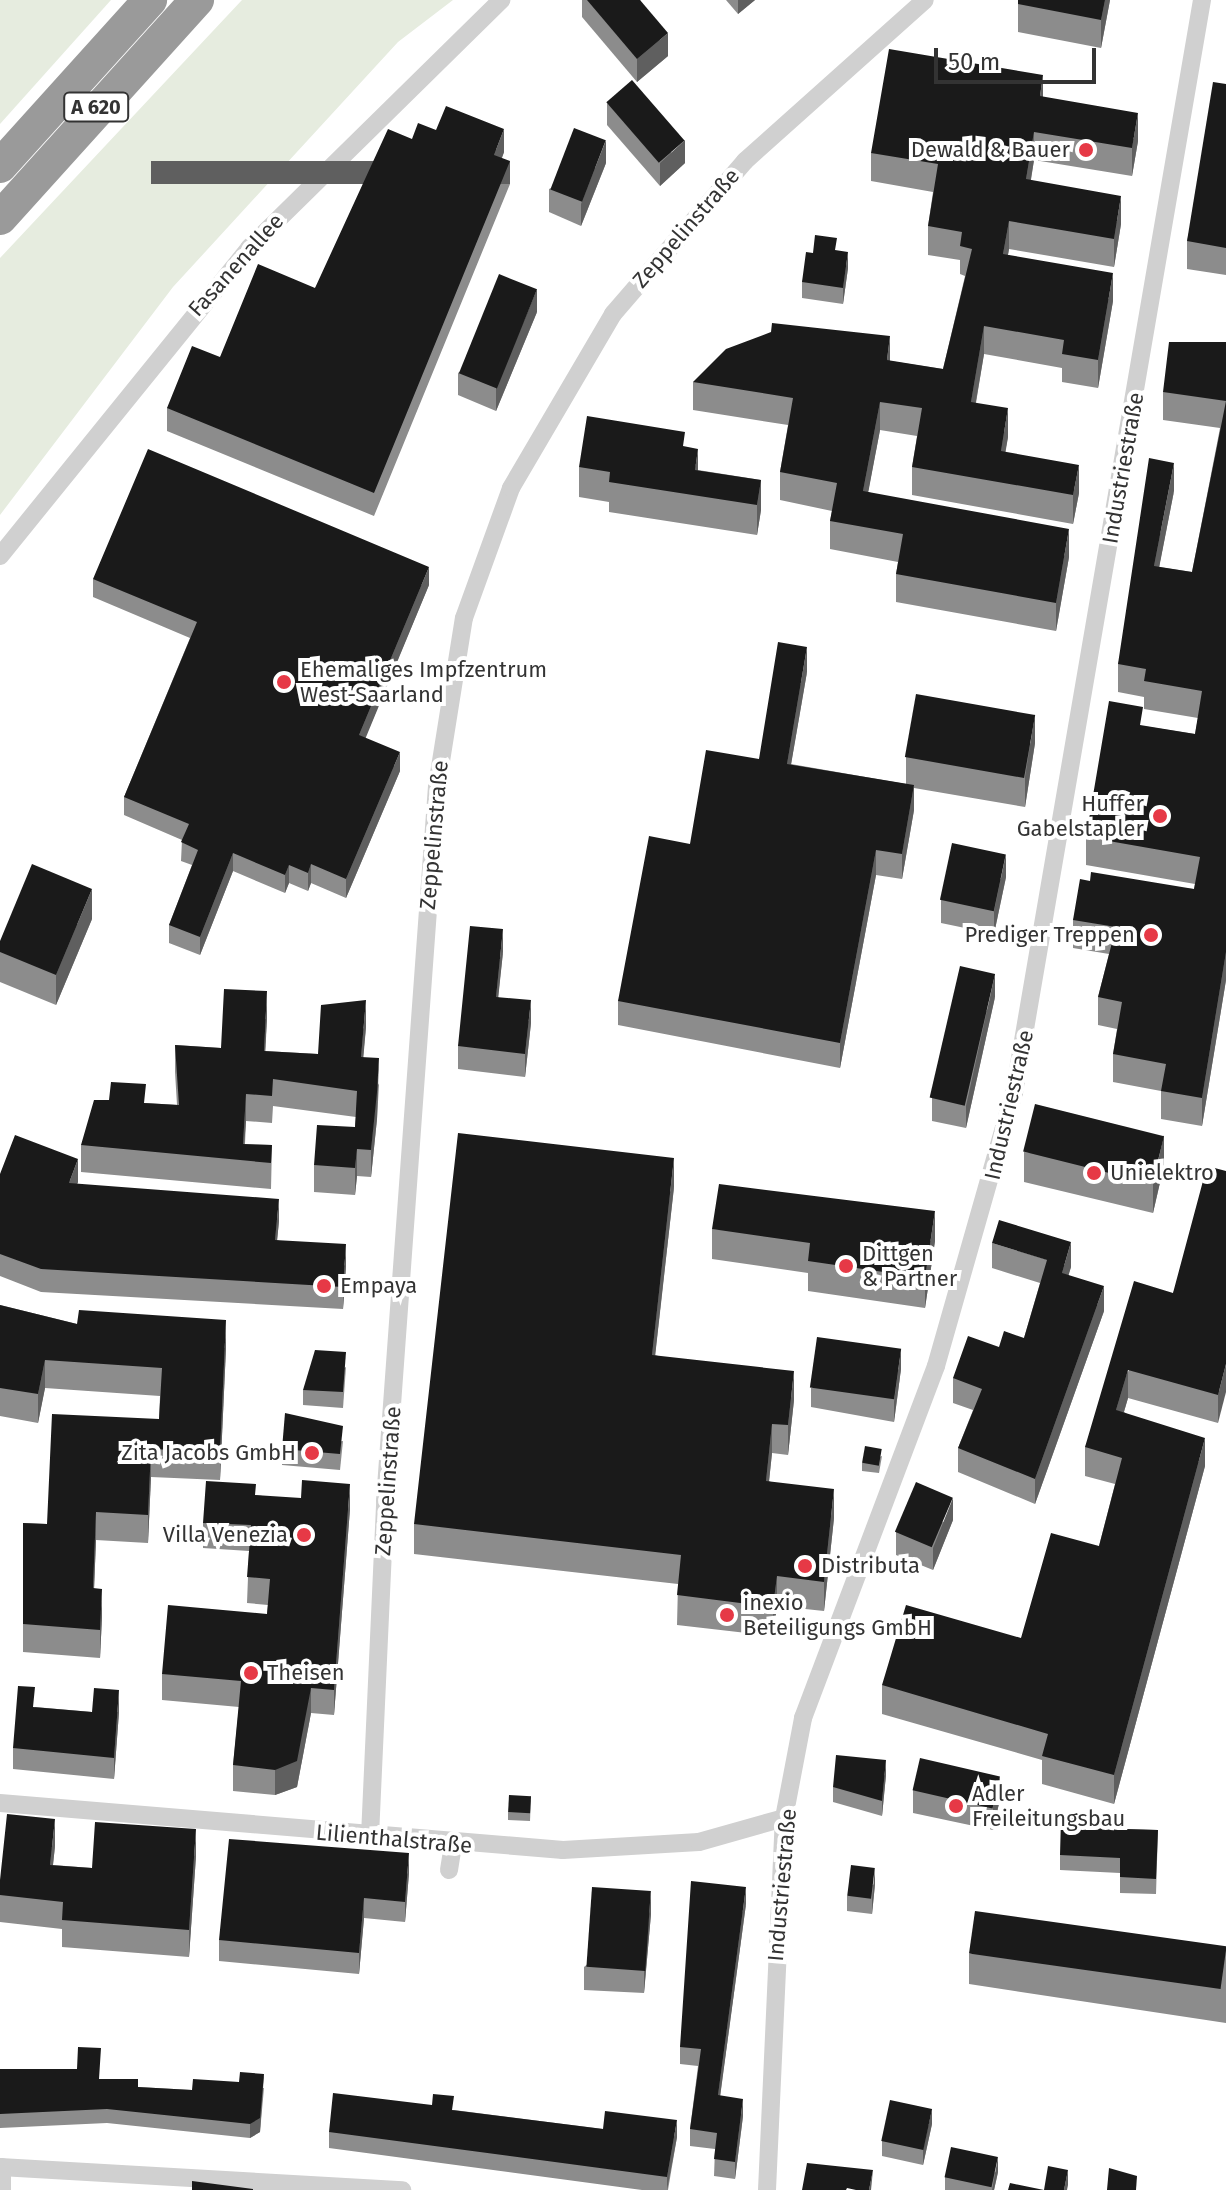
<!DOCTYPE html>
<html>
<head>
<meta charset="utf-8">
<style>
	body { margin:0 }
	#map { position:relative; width:1226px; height:2190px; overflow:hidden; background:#fff; font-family:"Fira Sans",sans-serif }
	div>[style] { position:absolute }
	.green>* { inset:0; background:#e6ecdf }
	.minor>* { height:18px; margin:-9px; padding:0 9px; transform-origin:9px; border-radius:9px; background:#d0d0d0 }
	.motorway>* { height:34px; margin:-17px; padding:0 17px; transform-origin:17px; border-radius:17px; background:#9a9a9a }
	.wall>* { inset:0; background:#8c8c8c }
	.shaded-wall>* { inset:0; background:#5f5f5f; transform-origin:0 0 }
	.building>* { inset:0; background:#1a1a1a; transform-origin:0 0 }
	.dots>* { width:22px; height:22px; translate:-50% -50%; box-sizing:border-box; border:4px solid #fff; border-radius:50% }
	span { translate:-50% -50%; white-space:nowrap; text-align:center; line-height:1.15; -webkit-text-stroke:8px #fff; paint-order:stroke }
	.shield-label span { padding:2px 6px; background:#fff; border:2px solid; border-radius:6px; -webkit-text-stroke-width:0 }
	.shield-label { font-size:20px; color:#333; font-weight:700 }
	.poi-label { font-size:22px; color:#333 }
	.right { translate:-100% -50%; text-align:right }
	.left { translate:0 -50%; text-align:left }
	.street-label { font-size:22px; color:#333 }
	.scale { position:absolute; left:934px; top:48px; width:162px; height:36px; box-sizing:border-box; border:4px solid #333; border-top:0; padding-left:10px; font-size:24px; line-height:28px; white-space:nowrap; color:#333; -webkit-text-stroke:6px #fff; paint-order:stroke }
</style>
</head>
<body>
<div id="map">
	<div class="green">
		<i style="clip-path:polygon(0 0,111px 0,0 124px)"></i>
		<i style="clip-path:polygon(242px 0,453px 0,398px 42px,173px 287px,0 515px,0 258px)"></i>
	</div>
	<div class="minor">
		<i style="left:0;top:556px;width:396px;rotate:-51deg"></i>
		<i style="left:249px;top:248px;width:354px;rotate:-44.5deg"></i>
		<i style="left:0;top:1803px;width:565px;rotate:4.77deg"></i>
		<i style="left:563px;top:1850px;width:136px;rotate:-3.4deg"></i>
		<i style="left:699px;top:1842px;width:88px;rotate:-15.8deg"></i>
		<i style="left:370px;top:1836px;width:335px;rotate:-87.4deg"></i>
		<i style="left:385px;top:1501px;width:717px;rotate:-85.84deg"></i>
		<i style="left:437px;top:786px;width:170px;rotate:-80.9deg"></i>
		<i style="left:464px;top:618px;width:138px;rotate:-70.1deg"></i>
		<i style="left:511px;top:488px;width:202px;rotate:-59.6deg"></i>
		<i style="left:613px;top:314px;width:202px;rotate:-49.2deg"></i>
		<i style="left:745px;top:161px;width:241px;rotate:-41.8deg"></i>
		<i style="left:449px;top:1870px;width:25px;rotate:-81deg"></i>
		<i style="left:0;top:2167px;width:403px;rotate:3.3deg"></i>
		<i style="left:2px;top:2167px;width:23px;rotate:90deg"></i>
		<i style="left:767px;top:2190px;width:372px;rotate:-87.4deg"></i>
		<i style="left:784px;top:1818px;width:102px;rotate:-79.2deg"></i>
		<i style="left:803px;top:1718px;width:376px;rotate:-69.3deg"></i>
		<i style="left:936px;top:1366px;width:284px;rotate:-74.1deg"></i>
		<i style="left:1014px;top:1093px;width:1109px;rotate:-80.24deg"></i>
	</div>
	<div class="motorway">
		<i style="left:0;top:166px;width:224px;rotate:-47.9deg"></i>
		<i style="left:0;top:218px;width:294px;rotate:-47.9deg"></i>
	</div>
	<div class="wall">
		<i style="clip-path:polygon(582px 0,640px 0,668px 56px,637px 82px,582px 17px)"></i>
		<i style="clip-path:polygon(726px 0,755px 0,738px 14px)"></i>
		<i style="clip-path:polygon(1110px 0,1101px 48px,1018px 32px,1018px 4px)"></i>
		<i style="clip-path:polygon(1226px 84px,1226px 275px,1187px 269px,1187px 241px)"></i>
		<i style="clip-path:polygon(1043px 97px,1138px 141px,1132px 176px,1034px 160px,1031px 180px,1121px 224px,1114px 267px,1009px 249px,1008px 255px,1113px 301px,1098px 388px,1062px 382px,1062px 368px,984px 354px,976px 403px,1008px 437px,1005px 452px,1079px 493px,1073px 524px,912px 495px,912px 467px,917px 436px,880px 430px,868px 492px,1069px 557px,1056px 631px,896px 602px,896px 574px,898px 562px,830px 549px,830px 521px,832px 511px,780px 500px,780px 472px,788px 425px,693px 410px,693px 382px,890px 361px,943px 369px,965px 276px,960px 274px,960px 260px,928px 255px,928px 226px,933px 192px,871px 181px,871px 153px)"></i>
		<i style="clip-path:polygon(607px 103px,685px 163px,660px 186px,607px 125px)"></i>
		<i style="clip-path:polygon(436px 130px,504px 152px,502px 158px,510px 184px,374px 516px,167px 431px,167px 408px,220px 357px,315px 288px)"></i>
		<i style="clip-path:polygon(606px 163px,581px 226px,549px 212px,549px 189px)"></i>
		<i style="clip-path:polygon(837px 251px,848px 268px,843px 304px,802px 298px,802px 282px,813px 253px)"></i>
		<i style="clip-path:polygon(537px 312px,496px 411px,458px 395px,458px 373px)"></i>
		<i style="clip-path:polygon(1226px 342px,1226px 980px,1202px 1126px,1161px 1119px,1161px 1091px,1113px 1082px,1113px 1054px,1117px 1029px,1098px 1025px,1098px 997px,1109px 954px,1073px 948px,1073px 920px,1090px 881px,1194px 889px,1195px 884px,1086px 865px,1086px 837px,1143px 726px,1195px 734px,1198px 718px,1144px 709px,1144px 697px,1118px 692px,1118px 664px,1174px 491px,1159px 567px,1192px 572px,1220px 428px,1163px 420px,1163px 392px)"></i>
		<i style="clip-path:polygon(685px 447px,698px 470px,761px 480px,761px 510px,757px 535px,609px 512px,609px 502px,579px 497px,579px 467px)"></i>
		<i style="clip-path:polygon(93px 579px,429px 585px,365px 738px,400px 771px,346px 898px,311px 883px,308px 891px,289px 883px,285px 893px,233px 871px,200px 955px,169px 943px,169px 925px,192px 865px,181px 861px,182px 840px,124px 815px,124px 797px,190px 638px,93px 597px)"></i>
		<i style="clip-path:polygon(807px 672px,791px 764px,906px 784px,906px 757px,1035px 743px,1025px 807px,914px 788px,914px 810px,902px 879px,876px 875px,840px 1068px,618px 1025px,618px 1001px,690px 844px,759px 759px)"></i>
		<i style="clip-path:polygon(1006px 877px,994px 934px,941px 923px,941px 900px)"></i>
		<i style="clip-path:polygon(92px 919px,56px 1005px,0 982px,0 952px)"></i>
		<i style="clip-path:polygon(503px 952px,498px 997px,531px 1023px,525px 1077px,458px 1069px,458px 1046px)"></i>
		<i style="clip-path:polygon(995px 997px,966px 1128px,932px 1121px,932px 1098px)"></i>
		<i style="clip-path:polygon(267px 1018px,265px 1051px,318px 1054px,366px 1027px,363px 1057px,379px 1085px,377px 1119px,371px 1177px,357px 1176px,355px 1195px,314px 1192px,314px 1165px,355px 1127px,356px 1117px,273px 1106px,272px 1123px,246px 1121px,245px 1144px,272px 1145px,271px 1189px,81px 1172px,81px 1145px,146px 1103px,177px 1105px,175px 1072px,175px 1045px,221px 1048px)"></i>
		<i style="clip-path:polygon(1024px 1152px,1164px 1165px,1153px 1213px,1024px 1182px)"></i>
		<i style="clip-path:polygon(1226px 1171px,1218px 1423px,1128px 1398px,1124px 1412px,1205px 1466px,1114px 1804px,1042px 1784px,1042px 1760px,882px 1714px,882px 1685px,1021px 1638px,1099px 1546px,1115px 1484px,1085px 1476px,1085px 1447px,1173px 1293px)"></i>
		<i style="clip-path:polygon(0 1174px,78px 1182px,77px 1184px,279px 1221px,277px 1240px,346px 1266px,343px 1309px,41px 1292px,0 1276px)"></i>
		<i style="clip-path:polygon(674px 1187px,655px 1355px,794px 1400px,788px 1455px,772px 1453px,769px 1481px,834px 1518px,824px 1611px,777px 1606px,773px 1636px,677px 1625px,678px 1584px,414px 1554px,414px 1524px)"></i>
		<i style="clip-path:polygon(712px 1229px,935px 1241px,925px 1308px,808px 1291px,808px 1273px,712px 1259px)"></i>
		<i style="clip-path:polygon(992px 1243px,1071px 1267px,1068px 1275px,1104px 1311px,1035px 1504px,958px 1472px,958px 1448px,973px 1410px,953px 1403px,953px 1378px,999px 1347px,1024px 1338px,1040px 1283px,992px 1268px)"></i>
		<i style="clip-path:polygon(0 1305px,77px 1324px,226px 1348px,220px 1480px,151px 1477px,148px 1543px,96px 1540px,94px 1588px,102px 1617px,100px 1658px,23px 1652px,23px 1523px,47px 1524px,159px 1419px,160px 1396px,45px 1388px,38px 1423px,0 1416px)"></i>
		<i style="clip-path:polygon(346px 1367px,343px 1408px,303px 1405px,303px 1390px)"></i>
		<i style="clip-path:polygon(901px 1369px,894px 1422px,811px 1407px,811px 1388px)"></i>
		<i style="clip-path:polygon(343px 1441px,340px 1470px,282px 1465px,282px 1449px)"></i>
		<i style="clip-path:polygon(882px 1456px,879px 1473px,862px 1471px,862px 1463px)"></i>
		<i style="clip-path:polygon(256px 1495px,350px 1509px,334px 1715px,311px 1713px,297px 1787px,275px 1795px,233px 1791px,233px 1765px,239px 1707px,162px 1700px,162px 1674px,267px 1614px,268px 1605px,247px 1603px,249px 1551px,203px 1548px,203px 1523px)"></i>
		<i style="clip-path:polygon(953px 1520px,933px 1570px,896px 1555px,896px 1532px)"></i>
		<i style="clip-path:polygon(35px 1707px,92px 1712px,119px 1712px,114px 1779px,13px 1769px,13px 1748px)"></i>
		<i style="clip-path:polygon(886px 1775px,882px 1816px,833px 1802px,833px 1787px)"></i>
		<i style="clip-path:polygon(913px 1790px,1000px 1799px,993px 1830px,913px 1813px)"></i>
		<i style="clip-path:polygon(531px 1796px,530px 1821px,508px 1820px,508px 1812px)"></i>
		<i style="clip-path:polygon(1093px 1828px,1158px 1830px,1156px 1894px,1120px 1893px,1120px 1873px,1060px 1870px,1060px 1855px)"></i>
		<i style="clip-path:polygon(55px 1846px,53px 1865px,92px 1868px,196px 1856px,189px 1957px,62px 1947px,62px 1929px,0 1922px,0 1880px)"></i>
		<i style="clip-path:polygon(409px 1873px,405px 1922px,364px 1918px,359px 1974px,219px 1961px,219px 1940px)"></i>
		<i style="clip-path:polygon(875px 1884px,872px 1914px,847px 1911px,847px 1896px)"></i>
		<i style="clip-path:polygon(746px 1904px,720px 2096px,743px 2116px,735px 2179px,714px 2176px,715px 2149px,690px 2146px,690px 2129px,698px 2066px,680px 2064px,680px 2047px)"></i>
		<i style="clip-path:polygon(651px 1914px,644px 1993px,584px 1990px,584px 1967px)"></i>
		<i style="clip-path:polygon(1226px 1947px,1226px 2023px,969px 1984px,969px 1954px)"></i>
		<i style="clip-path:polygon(0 2069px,100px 2079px,138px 2087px,192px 2090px,264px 2088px,260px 2132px,250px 2138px,107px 2123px,0 2128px)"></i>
		<i style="clip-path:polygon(454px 2110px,603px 2129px,677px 2137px,668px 2190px,642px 2190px,329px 2148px,329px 2132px)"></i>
		<i style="clip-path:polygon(932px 2124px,923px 2165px,882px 2156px,882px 2141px)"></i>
		<i style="clip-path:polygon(998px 2172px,994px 2190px,945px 2190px,945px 2177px)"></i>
	</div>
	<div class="shaded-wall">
		<i style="clip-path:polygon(738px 0,755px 0,738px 14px)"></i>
		<i style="clip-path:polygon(1105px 0,1110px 0,1101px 48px,1101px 20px)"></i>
		<i style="clip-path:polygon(668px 33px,668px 56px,637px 82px,637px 59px)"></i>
		<i style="clip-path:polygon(1043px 75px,1043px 103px,1040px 96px)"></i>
		<i style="clip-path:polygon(1138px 113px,1138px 141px,1132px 176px,1132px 148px)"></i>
		<i style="clip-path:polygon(504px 129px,504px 152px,494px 178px,494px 155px)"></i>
		<i style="clip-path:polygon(1034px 132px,1034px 160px,1026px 208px,1026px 179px)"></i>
		<i style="clip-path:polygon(606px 140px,606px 163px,581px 226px,581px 204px)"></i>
		<i style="clip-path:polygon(685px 140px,685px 163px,660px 186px,660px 163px)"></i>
		<i style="left:510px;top:161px;width:23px;height:359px;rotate:90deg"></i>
		<i style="clip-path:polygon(1121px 196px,1121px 224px,1114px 267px,1114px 239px)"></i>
		<i style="clip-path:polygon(1009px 221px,1009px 249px,1003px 282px,1003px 254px)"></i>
		<i style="clip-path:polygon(848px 252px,848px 268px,843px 304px,843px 288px)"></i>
		<i style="clip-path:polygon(1113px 273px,1113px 301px,1098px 388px,1098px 360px)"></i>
		<i style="clip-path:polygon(537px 289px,537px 312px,496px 411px,496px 388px)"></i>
		<i style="clip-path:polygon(984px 326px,984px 354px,971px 430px,971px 402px)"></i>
		<i style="clip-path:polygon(890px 336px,890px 365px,887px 360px)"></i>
		<i style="clip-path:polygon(880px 402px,880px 430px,863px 520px,863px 491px)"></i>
		<i style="clip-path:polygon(1008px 408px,1008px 437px,1001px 479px,1001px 451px)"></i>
		<i style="clip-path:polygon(698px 449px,698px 479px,695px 470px)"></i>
		<i style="clip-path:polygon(1174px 463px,1174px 491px,1154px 594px,1154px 566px)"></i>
		<i style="clip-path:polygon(1079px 465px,1079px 493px,1073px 524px,1073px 495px)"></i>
		<i style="clip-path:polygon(761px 480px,761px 510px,757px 535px,757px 505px)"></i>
		<i style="clip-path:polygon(1069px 529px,1069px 557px,1056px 631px,1056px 603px)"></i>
		<i style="clip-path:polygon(429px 567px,429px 585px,359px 754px,359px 735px)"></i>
		<i style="clip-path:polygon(807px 647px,807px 672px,787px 788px,787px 764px)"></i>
		<i style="clip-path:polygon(1035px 714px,1035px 743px,1025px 807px,1025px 777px)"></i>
		<i style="clip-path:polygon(400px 752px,400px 771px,346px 898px,346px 879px)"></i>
		<i style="clip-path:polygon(914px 785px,914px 810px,902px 879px,902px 854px)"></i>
		<i style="clip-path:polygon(876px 850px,876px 875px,840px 1068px,840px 1043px)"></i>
		<i style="clip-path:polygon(233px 853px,233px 871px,200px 955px,200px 937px)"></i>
		<i style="clip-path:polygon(1006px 854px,1006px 877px,994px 934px,994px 911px)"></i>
		<i style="clip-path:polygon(311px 864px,311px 883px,308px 891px,308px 873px)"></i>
		<i style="clip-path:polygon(289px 865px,289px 883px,285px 893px,285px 875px)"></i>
		<i style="clip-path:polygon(92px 889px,92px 919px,56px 1005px,56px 975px)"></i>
		<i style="clip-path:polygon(503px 929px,503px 952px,496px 1019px,496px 997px)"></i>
		<i style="clip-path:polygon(1226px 952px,1226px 980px,1202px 1126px,1202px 1098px)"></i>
		<i style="clip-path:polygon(995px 974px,995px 997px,966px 1128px,966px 1106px)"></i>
		<i style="clip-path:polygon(267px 991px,267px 1018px,264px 1078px,264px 1051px)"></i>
		<i style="clip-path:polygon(366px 1000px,366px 1027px,361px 1084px,361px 1057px)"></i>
		<i style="clip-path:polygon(531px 1000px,531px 1023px,525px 1077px,525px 1054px)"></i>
		<i style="clip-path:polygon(379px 1058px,377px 1119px,371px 1177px,371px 1150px)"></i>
		<i style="clip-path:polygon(246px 1094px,246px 1121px,243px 1160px,243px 1144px)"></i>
		<i style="clip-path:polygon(1164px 1135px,1164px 1165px,1153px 1213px,1153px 1183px)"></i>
		<i style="clip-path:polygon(357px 1149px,357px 1176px,355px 1195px,355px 1168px)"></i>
		<i style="clip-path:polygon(674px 1158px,674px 1187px,652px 1384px,652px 1355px)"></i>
		<i style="clip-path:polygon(78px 1159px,78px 1182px,69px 1205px,69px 1183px)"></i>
		<i style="clip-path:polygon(279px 1199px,279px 1221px,275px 1262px,275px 1240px)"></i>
		<i style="clip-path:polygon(935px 1211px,935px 1241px,925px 1308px,925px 1278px)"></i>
		<i style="clip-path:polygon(1071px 1242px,1071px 1267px,1062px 1298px,1062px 1273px)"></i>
		<i style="clip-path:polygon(346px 1244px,346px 1266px,343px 1309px,343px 1287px)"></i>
		<i style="clip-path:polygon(1104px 1286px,1104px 1311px,1035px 1504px,1035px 1479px)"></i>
		<i style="clip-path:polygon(226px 1320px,226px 1348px,220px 1480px,220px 1452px)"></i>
		<i style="clip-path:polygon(901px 1349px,901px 1369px,894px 1422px,894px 1402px)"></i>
		<i style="clip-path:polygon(45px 1360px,45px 1388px,38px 1423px,38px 1394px)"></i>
		<i style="clip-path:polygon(1226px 1364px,1226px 1392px,1218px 1423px,1218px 1395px)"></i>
		<i style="clip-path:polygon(1128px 1370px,1128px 1398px,1116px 1438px,1116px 1410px)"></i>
		<i style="clip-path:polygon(794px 1371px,794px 1400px,788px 1455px,788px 1425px)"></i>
		<i style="clip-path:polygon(772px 1424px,772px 1453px,766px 1510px,766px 1481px)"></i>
		<i style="clip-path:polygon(1205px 1438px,1205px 1466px,1114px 1804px,1114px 1775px)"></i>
		<i style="clip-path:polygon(151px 1449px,151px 1477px,148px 1543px,148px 1515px)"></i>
		<i style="clip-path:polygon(350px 1484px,350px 1509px,334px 1715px,334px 1690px)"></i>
		<i style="clip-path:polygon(834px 1489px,834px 1518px,824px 1611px,824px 1582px)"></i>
		<i style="clip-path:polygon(953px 1498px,953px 1520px,933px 1570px,933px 1548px)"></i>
		<i style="clip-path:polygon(96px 1512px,96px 1540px,93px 1616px,93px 1588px)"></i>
		<i style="clip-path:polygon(777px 1576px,777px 1606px,773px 1636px,773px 1607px)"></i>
		<i style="clip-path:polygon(102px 1589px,102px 1617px,100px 1658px,100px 1630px)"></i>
		<i style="clip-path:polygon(311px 1688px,311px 1713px,297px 1787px,275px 1795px,275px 1770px)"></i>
		<i style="clip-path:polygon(119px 1690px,119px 1712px,114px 1779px,114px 1758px)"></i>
		<i style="clip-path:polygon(886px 1760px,886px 1775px,882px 1816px,882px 1801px)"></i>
		<i style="clip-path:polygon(1000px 1776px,1000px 1799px,993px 1830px,993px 1807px)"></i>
		<i style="clip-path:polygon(55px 1819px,55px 1846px,50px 1892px,50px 1865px)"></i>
		<i style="clip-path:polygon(196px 1829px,196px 1856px,189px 1957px,189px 1930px)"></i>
		<i style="clip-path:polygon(409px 1853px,409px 1873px,405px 1922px,405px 1902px)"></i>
		<i style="clip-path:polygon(875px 1868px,875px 1884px,872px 1914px,872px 1899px)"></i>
		<i style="clip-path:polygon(746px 1887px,746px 1904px,718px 2112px,718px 2095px)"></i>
		<i style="clip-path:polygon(651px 1891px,651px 1914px,644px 1993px,644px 1971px)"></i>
		<i style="clip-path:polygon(364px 1898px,364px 1918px,359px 1974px,359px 1953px)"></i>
		<i style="clip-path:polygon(264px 2074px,260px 2132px,250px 2138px,250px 2124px)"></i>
		<i style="clip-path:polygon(743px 2099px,743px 2116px,735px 2179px,735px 2162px)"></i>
		<i style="clip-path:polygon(932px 2109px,932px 2124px,923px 2165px,923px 2150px)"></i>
		<i style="clip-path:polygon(677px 2120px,677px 2137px,667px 2190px,667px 2177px)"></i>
		<i style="clip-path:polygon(998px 2157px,998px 2172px,994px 2190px,992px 2190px)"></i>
		<i style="clip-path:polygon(873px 2170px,871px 2190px,869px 2190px)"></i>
		<i style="clip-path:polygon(1068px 2170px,1068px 2185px,1067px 2190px,1064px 2190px)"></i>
	</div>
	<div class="building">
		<i style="clip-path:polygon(587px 0,640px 0,668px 33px,637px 59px)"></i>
		<i style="clip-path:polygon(1018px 0,1105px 0,1101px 20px,1018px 4px)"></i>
		<i style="clip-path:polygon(889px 49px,1043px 75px,1040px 96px,1138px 113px,1132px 148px,1034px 132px,1026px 179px,1121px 196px,1114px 239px,1009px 221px,1003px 254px,1113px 273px,1098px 360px,1062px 354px,1064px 340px,984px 326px,971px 402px,1008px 408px,1001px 451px,1079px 465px,1073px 495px,912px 467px,922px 408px,880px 402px,863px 491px,1069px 529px,1056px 603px,896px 574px,903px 534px,830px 521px,837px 483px,780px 472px,793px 398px,693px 382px,726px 349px,771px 332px,772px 323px,890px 336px,887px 360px,943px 369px,972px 249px,960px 246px,962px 232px,928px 226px,938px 164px,871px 153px)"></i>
		<i style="left:632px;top:80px;width:80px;height:34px;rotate:49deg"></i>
		<i style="clip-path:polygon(1213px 82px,1226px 84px,1226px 248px,1187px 241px)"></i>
		<i style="clip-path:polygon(446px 106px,504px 129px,494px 155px,510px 161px,374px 493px,167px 408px,192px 346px,220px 357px,258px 264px,315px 288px,388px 129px,412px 139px,418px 123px,436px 130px)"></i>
		<i style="left:574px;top:128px;width:34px;height:66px;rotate:21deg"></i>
		<i style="clip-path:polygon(815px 235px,837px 238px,835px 250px,848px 252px,843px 288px,802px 282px,806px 252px,813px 253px)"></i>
		<i style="left:499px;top:274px;width:41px;height:107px;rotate:22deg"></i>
		<i style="clip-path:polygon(1169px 342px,1226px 342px,1226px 952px,1202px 1098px,1161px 1091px,1166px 1064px,1113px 1054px,1122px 1002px,1098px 997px,1116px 927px,1073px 920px,1080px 879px,1090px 881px,1091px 872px,1194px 889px,1200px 857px,1086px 837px,1109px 701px,1143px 707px,1140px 725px,1195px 734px,1202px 691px,1144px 681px,1146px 669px,1118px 664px,1149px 458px,1174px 463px,1154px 566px,1192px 572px,1226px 401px,1163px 392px)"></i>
		<i style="clip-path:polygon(587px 416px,685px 432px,683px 446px,698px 449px,695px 470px,761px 480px,757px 505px,609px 482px,610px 472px,579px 467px)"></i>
		<i style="clip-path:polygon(148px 449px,429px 567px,359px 735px,400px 752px,346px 879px,311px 864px,308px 873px,289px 865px,285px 875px,233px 853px,200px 937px,169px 925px,198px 850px,181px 842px,189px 824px,124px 797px,197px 622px,93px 579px)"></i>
		<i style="clip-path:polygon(778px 642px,807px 647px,787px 764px,914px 785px,902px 854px,876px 850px,840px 1043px,618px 1001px,649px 836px,690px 844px,706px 750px,759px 759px)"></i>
		<i style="left:916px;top:694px;width:121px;height:64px;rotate:10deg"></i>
		<i style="left:952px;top:843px;width:55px;height:58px;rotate:12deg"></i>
		<i style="clip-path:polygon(32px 864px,92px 889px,56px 975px,0 952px,0 941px)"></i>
		<i style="clip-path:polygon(470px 926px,503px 929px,496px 997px,531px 1000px,525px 1054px,458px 1046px)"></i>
		<i style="left:960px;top:966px;width:36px;height:135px;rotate:13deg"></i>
		<i style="clip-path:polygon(224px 989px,267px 991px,264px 1051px,318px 1054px,321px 1005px,366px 1000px,361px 1057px,379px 1058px,377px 1092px,371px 1150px,357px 1149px,355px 1168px,314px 1165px,317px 1125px,355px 1127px,357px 1091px,273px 1079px,272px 1096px,246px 1094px,243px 1144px,272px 1145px,271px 1163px,81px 1145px,94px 1100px,109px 1100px,111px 1082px,146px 1084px,144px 1103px,179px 1105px,175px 1045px,221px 1048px)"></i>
		<i style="left:1035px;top:1104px;width:133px;height:49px;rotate:14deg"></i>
		<i style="clip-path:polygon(458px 1133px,674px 1158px,652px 1355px,794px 1371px,788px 1425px,772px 1424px,766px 1481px,834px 1489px,824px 1582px,777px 1576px,773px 1607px,677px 1595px,681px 1555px,414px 1524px)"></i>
		<i style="clip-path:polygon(15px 1135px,78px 1159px,69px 1183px,279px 1199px,275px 1240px,346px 1244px,343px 1287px,41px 1269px,0 1254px,0 1174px)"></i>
		<i style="clip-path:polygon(1207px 1166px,1226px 1171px,1226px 1364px,1218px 1395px,1128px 1370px,1116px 1410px,1205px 1438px,1114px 1775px,1042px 1756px,1048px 1734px,882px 1685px,906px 1605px,1021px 1638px,1051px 1533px,1099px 1546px,1122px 1458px,1085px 1447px,1134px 1281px,1173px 1293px)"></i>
		<i style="clip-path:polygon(719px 1184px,935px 1211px,925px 1278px,808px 1261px,810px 1243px,712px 1229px)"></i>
		<i style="clip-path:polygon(999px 1220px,1071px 1242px,1062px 1273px,1104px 1286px,1035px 1479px,958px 1448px,982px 1389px,953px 1378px,968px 1336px,999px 1347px,1004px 1331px,1024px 1338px,1047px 1260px,992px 1243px)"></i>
		<i style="clip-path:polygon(0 1305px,77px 1324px,79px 1310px,226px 1320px,220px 1452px,151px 1449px,148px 1515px,96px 1512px,93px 1588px,102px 1589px,100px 1630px,23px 1624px,23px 1523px,47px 1524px,52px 1414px,159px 1419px,162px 1368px,45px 1360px,38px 1394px,0 1388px)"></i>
		<i style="left:817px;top:1337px;width:85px;height:51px;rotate:8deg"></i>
		<i style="clip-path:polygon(315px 1350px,346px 1352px,343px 1392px,303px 1390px)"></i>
		<i style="clip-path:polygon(285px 1413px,343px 1426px,340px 1454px,282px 1449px)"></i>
		<i style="left:865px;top:1446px;width:17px;height:17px;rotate:10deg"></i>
		<i style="clip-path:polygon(302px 1480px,350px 1484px,334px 1690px,311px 1688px,297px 1761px,275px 1770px,233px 1765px,241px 1681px,162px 1674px,168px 1605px,267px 1614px,270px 1579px,247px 1577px,251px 1525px,203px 1523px,206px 1481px,256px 1484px,255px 1495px,301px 1498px)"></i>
		<i style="left:916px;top:1482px;width:40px;height:54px;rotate:23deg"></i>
		<i style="clip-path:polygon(18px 1686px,35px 1687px,33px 1707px,92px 1712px,94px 1688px,119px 1690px,114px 1758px,13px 1748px)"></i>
		<i style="clip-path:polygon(836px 1755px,886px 1760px,882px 1801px,833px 1787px)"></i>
		<i style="left:920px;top:1758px;width:82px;height:33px;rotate:13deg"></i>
		<i style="left:509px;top:1795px;width:22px;height:17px;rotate:3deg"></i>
		<i style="clip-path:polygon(7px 1814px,55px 1819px,50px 1865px,92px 1868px,95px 1822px,196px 1829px,189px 1930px,62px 1920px,63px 1902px,0 1895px,0 1880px)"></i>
		<i style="clip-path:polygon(1061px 1818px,1093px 1819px,1093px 1828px,1158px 1830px,1156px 1879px,1120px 1877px,1120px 1858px,1060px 1855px)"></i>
		<i style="clip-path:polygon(229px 1839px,409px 1853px,405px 1902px,364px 1898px,359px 1953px,219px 1940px)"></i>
		<i style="left:851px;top:1865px;width:24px;height:31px;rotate:7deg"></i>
		<i style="clip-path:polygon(691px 1881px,746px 1887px,718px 2095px,743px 2099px,735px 2162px,714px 2159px,717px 2133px,690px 2129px,701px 2049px,680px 2047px)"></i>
		<i style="left:592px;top:1887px;width:59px;height:80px;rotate:4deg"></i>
		<i style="left:975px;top:1911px;width:254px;height:43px;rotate:8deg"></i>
		<i style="clip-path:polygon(78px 2047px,101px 2048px,99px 2079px,138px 2079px,138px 2087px,192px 2090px,193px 2079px,239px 2082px,240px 2072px,264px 2074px,260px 2118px,250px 2124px,107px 2109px,0 2114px,0 2069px,77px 2069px)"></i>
		<i style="clip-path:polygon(333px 2093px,432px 2105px,433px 2094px,454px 2096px,452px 2110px,603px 2129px,605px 2111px,677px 2120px,667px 2177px,329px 2132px)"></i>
		<i style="left:890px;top:2100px;width:43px;height:42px;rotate:12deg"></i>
		<i style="left:951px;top:2147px;width:48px;height:31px;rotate:12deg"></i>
		<i style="clip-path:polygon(807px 2163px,873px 2170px,869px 2190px,856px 2190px,847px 2188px,846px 2190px,802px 2190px)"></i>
		<i style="clip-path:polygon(1048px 2166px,1068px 2170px,1064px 2190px,1008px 2190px,1010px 2183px,1044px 2190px)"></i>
		<i style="clip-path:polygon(1109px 2168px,1137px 2176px,1136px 2190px,1107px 2190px)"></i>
		<i style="clip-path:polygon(192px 2181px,253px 2189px,253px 2190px,192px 2190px)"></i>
	</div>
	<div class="dots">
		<i style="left:1086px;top:150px;background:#e63946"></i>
		<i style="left:284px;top:682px;background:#e63946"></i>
		<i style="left:1160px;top:816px;background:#e63946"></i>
		<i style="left:1151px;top:935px;background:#e63946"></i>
		<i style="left:1094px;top:1173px;background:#e63946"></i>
		<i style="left:846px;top:1266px;background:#e63946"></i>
		<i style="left:324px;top:1286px;background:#e63946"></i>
		<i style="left:312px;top:1453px;background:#e63946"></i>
		<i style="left:304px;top:1535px;background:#e63946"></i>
		<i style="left:805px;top:1566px;background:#e63946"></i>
		<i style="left:727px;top:1615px;background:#e63946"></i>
		<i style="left:251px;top:1673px;background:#e63946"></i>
		<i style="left:956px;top:1806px;background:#e63946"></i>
	</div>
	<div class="shield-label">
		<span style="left:96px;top:107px">A 620</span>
	</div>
	<div class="poi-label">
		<span class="right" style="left:1070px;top:150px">Dewald &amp; Bauer</span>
		<span class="left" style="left:300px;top:682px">Ehemaliges Impfzentrum<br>West-Saarland</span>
		<span class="right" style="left:1144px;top:816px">Huffer<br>Gabelstapler</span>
		<span class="right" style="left:1135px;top:935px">Prediger Treppen</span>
		<span class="left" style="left:1110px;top:1173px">Unielektro</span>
		<span class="left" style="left:862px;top:1266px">Dittgen<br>&amp; Partner</span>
		<span class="left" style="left:340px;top:1286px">Empaya</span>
		<span class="right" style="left:296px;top:1453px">Zita Jacobs GmbH</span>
		<span class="right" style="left:288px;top:1535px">Villa Venezia</span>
		<span class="left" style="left:821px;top:1566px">Distributa</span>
		<span class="left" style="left:743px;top:1615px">inexio<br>Beteiligungs GmbH</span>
		<span class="left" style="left:267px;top:1673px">Theisen</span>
		<span class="left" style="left:972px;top:1806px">Adler<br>Freileitungsbau</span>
	</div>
	<div class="street-label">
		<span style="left:686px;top:228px;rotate:-49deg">Zeppelinstraße</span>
		<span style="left:236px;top:265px;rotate:-48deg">Fasanenallee</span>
		<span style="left:1123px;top:468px;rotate:-80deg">Industriestraße</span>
		<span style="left:434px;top:835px;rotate:-85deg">Zeppelinstraße</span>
		<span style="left:1009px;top:1105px;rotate:-77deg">Industriestraße</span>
		<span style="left:388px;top:1481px;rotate:-86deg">Zeppelinstraße</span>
		<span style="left:394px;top:1839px;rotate:5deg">Lilienthalstraße</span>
		<span style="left:782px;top:1885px;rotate:-85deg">Industriestraße</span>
	</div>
	<div class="scale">50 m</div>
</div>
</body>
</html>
